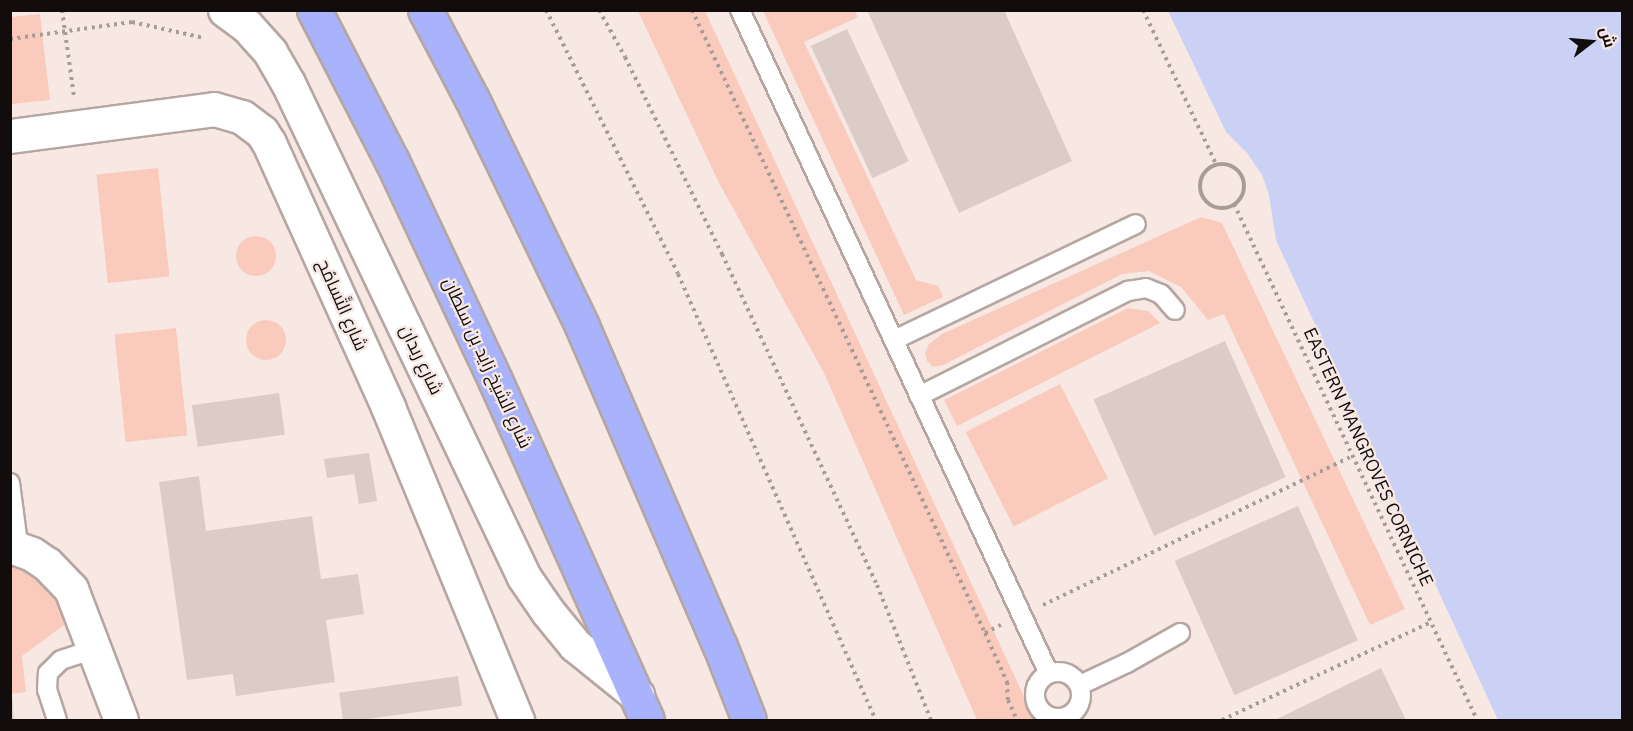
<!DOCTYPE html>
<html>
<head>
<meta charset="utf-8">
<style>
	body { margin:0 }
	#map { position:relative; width:1633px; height:731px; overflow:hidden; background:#f8e8e4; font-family:"IBM Plex Sans",Cairo,sans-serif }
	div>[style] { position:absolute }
	.green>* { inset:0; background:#facabc; transform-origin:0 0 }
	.round { border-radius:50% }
	.water>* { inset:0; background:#cad1f5 }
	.building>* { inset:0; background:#dbccc7; transform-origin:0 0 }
	.path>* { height:4px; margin-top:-2px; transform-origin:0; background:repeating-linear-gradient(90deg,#a89c99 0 3px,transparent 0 7.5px) }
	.path>.ring { margin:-2px; padding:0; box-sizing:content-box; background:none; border:4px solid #a89c99; border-radius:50% }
	.roads { filter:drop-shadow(2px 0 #b5a6a2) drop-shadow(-2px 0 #b5a6a2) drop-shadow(0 2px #b5a6a2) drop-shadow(0 -2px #b5a6a2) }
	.service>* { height:18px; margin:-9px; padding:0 9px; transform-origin:9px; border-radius:9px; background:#fff }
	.service>.ring { margin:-9px; padding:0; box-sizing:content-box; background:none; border:18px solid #fff; border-radius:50% }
	.minor>* { height:33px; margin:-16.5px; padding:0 16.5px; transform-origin:16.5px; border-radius:16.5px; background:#fff }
	.secondary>* { height:33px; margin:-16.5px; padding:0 16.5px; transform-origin:16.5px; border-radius:16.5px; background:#fff }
	.trunk>* { height:33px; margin:-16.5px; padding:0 16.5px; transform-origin:16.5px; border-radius:16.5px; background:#a8b3fc }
	span { translate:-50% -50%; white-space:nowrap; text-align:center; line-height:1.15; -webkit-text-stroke:4.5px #f8e8e4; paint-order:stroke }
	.street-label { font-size:18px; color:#120d0c }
	.frame { position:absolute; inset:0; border:12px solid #120d0c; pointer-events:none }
	.north { position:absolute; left:1561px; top:12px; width:60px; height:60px; -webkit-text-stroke:4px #f8e8e4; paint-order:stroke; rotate:74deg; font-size:16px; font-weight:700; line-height:24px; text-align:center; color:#120d0c }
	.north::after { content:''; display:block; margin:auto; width:21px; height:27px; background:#120d0c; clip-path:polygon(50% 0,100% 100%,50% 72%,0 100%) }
</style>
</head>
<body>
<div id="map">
	<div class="green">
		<i style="clip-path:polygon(638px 11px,705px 11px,1035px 720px,977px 720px,824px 373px,719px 183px)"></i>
		<i style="clip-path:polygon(763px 11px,855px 11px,858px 17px,804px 42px,916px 280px,938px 286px,943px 297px,904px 315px)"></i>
		<i style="clip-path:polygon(40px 14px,50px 100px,11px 104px,11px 17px)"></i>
		<i style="left:158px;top:168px;width:109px;height:62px;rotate:84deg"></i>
		<i style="clip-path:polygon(1201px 217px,1222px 223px,1405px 609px,1370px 625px,1224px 314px,1208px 320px,1181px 287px,1149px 271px,1122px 274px,943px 365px,933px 367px,927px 361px,925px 353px,929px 344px,942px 334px)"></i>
		<i class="round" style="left:236px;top:236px;width:40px;height:40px"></i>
		<i style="clip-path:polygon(1128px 308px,1148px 311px,1160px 323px,957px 426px,944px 400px)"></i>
		<i class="round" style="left:246px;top:320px;width:40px;height:40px"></i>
		<i style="left:176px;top:328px;width:108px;height:62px;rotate:84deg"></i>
		<i style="left:1060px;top:384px;width:106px;height:106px;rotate:63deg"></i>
		<i style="clip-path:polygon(10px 553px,79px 614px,22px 656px,26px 692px,11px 694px)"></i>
	</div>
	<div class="water">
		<i style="clip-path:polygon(1168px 11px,1622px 11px,1622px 720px,1498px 720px,1276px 240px,1269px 195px,1262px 175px,1247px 153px,1226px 132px)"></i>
	</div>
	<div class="building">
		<i style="clip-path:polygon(867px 10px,1004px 10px,1072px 161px,959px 213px)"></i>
		<i style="left:847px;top:29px;width:146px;height:40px;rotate:65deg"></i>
		<i style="left:1225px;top:341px;width:149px;height:144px;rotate:66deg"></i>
		<i style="left:279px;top:393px;width:42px;height:88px;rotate:82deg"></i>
		<i style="clip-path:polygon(369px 453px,377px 501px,359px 504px,354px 474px,327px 478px,324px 459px)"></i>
		<i style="clip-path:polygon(199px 476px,206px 531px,312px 516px,321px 579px,358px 574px,364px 614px,326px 620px,335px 682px,236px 696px,233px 674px,187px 680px,159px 482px)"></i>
		<i style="left:1298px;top:506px;width:147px;height:135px;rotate:66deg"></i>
		<i style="clip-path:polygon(1381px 668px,1406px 720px,1275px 720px)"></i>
		<i style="left:458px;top:676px;width:30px;height:120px;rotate:82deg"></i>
		<i style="clip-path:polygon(10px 695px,12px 695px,14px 720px,10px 720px)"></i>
	</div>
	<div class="path">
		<i style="left:62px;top:10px;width:87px;rotate:82.1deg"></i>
		<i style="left:546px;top:10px;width:295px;rotate:63.4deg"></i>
		<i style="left:678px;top:274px;width:488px;rotate:66.1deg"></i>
		<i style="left:599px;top:10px;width:54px;rotate:61deg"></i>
		<i style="left:625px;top:57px;width:220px;rotate:63.8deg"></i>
		<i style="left:722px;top:254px;width:365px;rotate:64.9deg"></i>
		<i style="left:877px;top:585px;width:145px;rotate:68.2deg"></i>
		<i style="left:692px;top:10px;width:688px;rotate:64.81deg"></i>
		<i style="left:985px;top:633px;width:54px;rotate:65.8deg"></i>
		<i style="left:1007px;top:682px;width:18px;rotate:87deg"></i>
		<i style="left:1008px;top:700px;width:22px;rotate:66deg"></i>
		<i style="left:1143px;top:10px;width:170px;rotate:64.6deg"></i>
		<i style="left:10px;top:39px;width:123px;rotate:-7.9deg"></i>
		<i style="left:132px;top:22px;width:74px;rotate:12.5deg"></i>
		<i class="ring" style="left:1200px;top:164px;width:40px;height:40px"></i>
		<i style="left:1234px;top:204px;width:570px;rotate:64.78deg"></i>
		<i style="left:1043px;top:605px;width:343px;rotate:-25.7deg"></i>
		<i style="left:985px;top:633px;width:18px;rotate:-27deg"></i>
		<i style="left:1222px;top:720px;width:231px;rotate:-25.1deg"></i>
	</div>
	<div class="roads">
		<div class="service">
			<i style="left:740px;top:10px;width:732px;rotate:65.04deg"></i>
			<i style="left:894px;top:340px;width:268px;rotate:-25.6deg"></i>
			<i style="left:919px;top:396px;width:234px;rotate:-26.7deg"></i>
			<i style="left:1128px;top:291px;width:18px;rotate:-9deg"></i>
			<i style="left:1146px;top:288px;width:16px;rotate:22deg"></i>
			<i style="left:1161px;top:294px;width:21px;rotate:49deg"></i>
			<i style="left:10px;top:483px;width:53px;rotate:82.5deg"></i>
			<i class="ring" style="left:1035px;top:672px;width:28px;height:28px"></i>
			<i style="left:1080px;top:685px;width:52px;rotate:-25.1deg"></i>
			<i style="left:1127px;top:663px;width:61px;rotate:-29.5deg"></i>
			<i style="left:57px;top:720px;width:32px;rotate:-108deg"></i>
			<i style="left:47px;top:690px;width:17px;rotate:-87deg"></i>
			<i style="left:48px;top:673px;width:18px;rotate:-45deg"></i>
			<i style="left:61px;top:660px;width:36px;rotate:-18deg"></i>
		</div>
		<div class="minor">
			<i style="left:10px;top:136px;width:206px;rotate:-7.5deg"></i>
			<i style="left:214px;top:109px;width:29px;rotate:16deg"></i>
			<i style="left:242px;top:117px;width:25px;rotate:37deg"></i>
			<i style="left:262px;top:132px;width:13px;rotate:58deg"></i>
			<i style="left:269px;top:143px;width:290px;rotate:65.7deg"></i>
			<i style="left:388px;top:407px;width:339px;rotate:67.6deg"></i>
			<i style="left:10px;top:546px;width:23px;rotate:20deg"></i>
			<i style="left:32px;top:554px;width:18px;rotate:34deg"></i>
			<i style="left:47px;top:564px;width:35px;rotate:46deg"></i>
			<i style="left:71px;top:589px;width:140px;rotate:69.1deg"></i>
		</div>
		<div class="secondary">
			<i style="left:225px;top:10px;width:26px;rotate:36deg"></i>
			<i style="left:246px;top:25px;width:36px;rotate:48deg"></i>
			<i style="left:270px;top:52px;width:36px;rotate:60deg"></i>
			<i style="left:288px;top:83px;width:547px;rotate:64.46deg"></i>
			<i style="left:524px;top:577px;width:42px;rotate:55.6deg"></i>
			<i style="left:548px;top:612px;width:43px;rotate:50.7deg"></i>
			<i style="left:575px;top:645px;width:80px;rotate:38.9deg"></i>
		</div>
		<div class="trunk">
			<i style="left:314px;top:10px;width:170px;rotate:62.7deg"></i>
			<i style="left:392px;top:161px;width:242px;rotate:64.8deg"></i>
			<i style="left:495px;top:380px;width:372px;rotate:65.9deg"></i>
			<i style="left:425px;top:10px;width:101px;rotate:62.2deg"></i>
			<i style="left:472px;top:99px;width:252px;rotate:64.1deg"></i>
			<i style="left:582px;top:326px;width:348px;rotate:66.7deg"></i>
			<i style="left:720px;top:646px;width:79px;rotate:68.6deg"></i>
		</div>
	</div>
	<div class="street-label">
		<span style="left:342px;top:305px;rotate:66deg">شارع التَّسامُح</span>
		<span style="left:421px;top:360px;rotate:64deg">شارع ربدان</span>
		<span style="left:487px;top:363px;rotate:65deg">شارع الشيخ زايد بن سلطان</span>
		<span style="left:1368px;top:457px;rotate:65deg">EASTERN MANGROVES CORNICHE</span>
	</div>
	<div class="frame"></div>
	<div class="north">ش</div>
</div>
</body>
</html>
